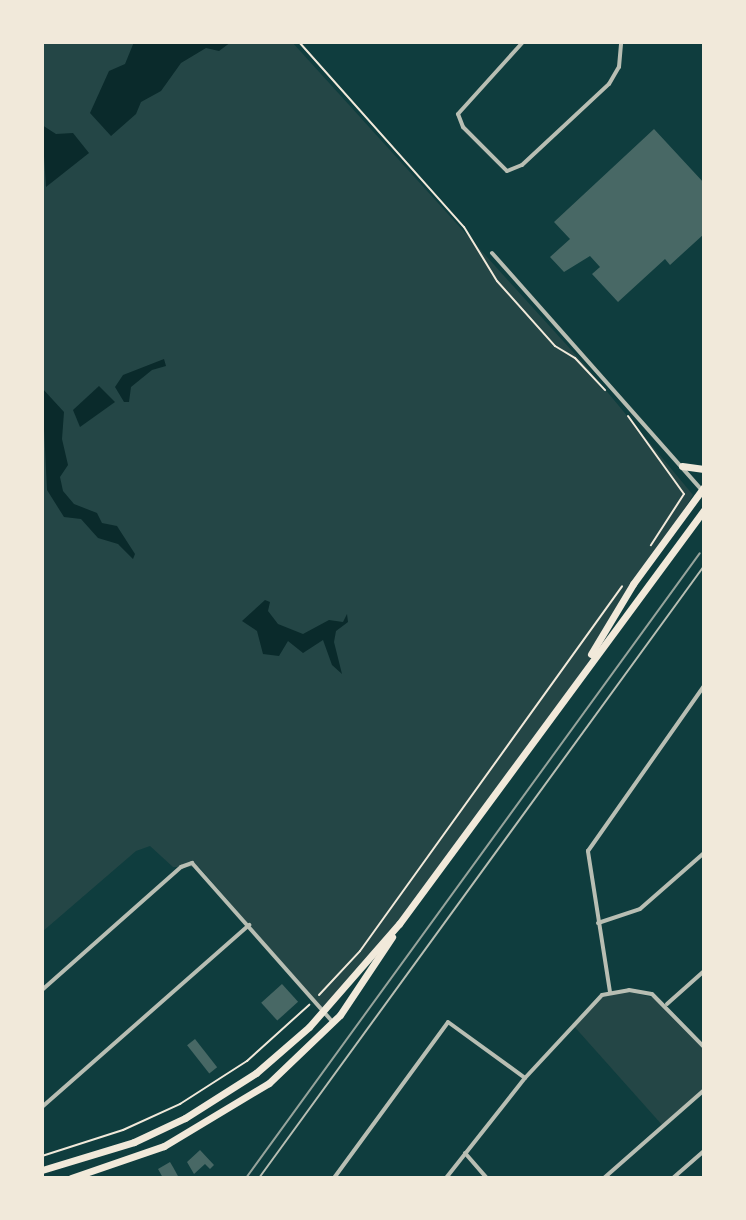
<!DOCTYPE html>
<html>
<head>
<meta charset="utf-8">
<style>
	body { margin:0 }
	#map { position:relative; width:746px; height:1220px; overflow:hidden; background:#0f3d3e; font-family:Ubuntu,sans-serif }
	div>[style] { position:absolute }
	.green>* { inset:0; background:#244646 }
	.water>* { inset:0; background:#0a2a2b }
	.building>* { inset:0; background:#486865; transform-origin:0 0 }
	.path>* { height:2px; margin:-1px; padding:0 1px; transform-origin:1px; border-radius:1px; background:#f1e9da }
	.service>* { height:2px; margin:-1px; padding:0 1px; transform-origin:1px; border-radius:1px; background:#b8beb3 }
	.minor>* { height:4px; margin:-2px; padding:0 2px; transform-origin:2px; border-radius:2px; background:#b8beb3 }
	.primary>* { height:7px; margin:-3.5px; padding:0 3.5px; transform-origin:3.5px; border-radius:3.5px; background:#f1e9da }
	.rail>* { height:2px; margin:-1px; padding:0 1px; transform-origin:1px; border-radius:1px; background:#97a49c }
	span { translate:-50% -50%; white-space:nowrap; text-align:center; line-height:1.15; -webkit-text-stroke:8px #f1e9da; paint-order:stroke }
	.frame { position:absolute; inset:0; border:44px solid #f1e9da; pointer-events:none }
</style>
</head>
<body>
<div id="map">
	<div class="green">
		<i style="clip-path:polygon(42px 42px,292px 42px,584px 364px,693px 495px,585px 667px,399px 924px,324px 1011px,199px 867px,173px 867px,150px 846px,136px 851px,42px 932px)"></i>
		<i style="clip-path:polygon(621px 990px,660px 999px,704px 1047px,704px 1090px,663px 1126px,572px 1024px,595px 1000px)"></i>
	</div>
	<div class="water">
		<i style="clip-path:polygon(134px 42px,231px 42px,219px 51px,206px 48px,181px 63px,161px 91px,141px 102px,136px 114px,111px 136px,90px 113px,109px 71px,125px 64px)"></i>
		<i style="clip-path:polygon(42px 125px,56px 134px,73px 133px,89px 153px,46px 187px)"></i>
		<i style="clip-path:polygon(164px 359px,166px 366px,152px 370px,131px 387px,129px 402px,124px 402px,115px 387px,123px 375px)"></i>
		<i style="clip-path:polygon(99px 386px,115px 402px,80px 427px,73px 410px)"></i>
		<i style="clip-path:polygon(42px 388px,64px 412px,62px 439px,68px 465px,60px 477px,63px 491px,74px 504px,97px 513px,102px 523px,117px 526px,135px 554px,133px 559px,118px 544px,98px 538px,81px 519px,64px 517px,47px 490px)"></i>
		<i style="clip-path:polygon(265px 600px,270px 602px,268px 611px,278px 624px,303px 634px,329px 620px,343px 622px,347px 614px,348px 622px,336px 631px,334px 642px,342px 674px,332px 665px,323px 640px,303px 653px,288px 641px,279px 656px,263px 654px,257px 631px,242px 621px)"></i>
	</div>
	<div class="building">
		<i style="clip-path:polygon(654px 129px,704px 183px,704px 234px,670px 265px,665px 259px,618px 302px,592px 274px,600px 267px,590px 256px,564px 272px,550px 257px,570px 239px,554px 222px)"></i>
		<i style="left:282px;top:984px;width:24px;height:28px;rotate:48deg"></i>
		<i style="left:195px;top:1039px;width:36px;height:10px;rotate:52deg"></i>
		<i style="clip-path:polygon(200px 1150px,214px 1165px,210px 1169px,205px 1164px,194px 1174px,187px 1162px)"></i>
		<i style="clip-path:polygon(170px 1162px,173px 1167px,179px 1178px,163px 1178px,158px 1169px)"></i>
	</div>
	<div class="path">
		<i style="left:299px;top:42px;width:248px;rotate:48.3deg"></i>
		<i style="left:464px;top:227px;width:63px;rotate:58.6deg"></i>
		<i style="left:497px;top:281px;width:87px;rotate:48.3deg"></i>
		<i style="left:555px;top:346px;width:23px;rotate:31deg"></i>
		<i style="left:575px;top:358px;width:44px;rotate:46.8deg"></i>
		<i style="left:628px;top:416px;width:96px;rotate:54.3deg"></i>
		<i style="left:684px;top:494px;width:61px;rotate:122.9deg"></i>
		<i style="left:319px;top:995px;width:60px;rotate:-47deg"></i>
		<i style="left:360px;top:951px;width:449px;rotate:-54.3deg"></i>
		<i style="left:42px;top:1156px;width:85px;rotate:-17.8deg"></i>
		<i style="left:123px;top:1130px;width:63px;rotate:-24.5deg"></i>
		<i style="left:180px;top:1104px;width:80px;rotate:-32.7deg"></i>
		<i style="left:247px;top:1061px;width:84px;rotate:-42.1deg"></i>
	</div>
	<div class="service">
		<i style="left:259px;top:1178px;width:757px;rotate:-53.98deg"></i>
	</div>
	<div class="minor">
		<i style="left:523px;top:42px;width:97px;rotate:132.1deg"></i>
		<i style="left:458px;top:114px;width:14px;rotate:69deg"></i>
		<i style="left:463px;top:127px;width:62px;rotate:45deg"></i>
		<i style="left:507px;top:171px;width:16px;rotate:-22deg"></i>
		<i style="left:522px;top:165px;width:119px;rotate:-43deg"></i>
		<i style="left:609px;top:84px;width:20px;rotate:-60deg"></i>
		<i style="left:619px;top:67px;width:25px;rotate:-85deg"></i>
		<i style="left:492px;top:253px;width:317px;rotate:48.5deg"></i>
		<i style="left:598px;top:923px;width:44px;rotate:-18.4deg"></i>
		<i style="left:640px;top:909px;width:85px;rotate:-41.2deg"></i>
		<i style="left:42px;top:990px;width:186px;rotate:-41.5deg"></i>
		<i style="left:181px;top:867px;width:12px;rotate:-20deg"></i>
		<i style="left:192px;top:863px;width:211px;rotate:48.5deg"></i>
		<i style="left:610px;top:992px;width:143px;rotate:-98.9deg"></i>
		<i style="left:588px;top:851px;width:202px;rotate:-54.9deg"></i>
		<i style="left:667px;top:1004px;width:50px;rotate:-41.7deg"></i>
		<i style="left:42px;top:1107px;width:276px;rotate:-41.3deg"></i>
		<i style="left:465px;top:1153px;width:33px;rotate:49deg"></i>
		<i style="left:334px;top:1178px;width:193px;rotate:-53.8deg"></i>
		<i style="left:448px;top:1022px;width:95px;rotate:36deg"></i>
		<i style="left:446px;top:1178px;width:127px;rotate:-51.7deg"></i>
		<i style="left:525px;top:1078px;width:113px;rotate:-47.1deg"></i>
		<i style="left:602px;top:995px;width:27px;rotate:-10deg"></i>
		<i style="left:629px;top:990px;width:23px;rotate:10deg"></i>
		<i style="left:652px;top:994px;width:74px;rotate:45.5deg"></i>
		<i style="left:604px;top:1178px;width:133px;rotate:-41.3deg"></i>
		<i style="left:673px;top:1178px;width:41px;rotate:-41.1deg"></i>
	</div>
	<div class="primary">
		<i style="left:682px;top:466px;width:22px;rotate:8deg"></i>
		<i style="left:591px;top:654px;width:82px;rotate:-59deg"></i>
		<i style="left:633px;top:584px;width:120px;rotate:-53.8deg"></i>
		<i style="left:42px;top:1170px;width:96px;rotate:-16.9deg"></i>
		<i style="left:134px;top:1142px;width:56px;rotate:-25.2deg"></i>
		<i style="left:185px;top:1118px;width:84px;rotate:-32.4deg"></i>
		<i style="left:256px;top:1073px;width:70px;rotate:-41deg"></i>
		<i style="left:309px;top:1027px;width:137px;rotate:-48.9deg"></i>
		<i style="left:399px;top:924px;width:514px;rotate:-53.62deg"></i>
		<i style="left:71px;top:1178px;width:98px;rotate:-19deg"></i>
		<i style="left:164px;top:1146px;width:122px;rotate:-31deg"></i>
		<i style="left:269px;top:1083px;width:98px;rotate:-43.8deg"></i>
		<i style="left:340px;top:1015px;width:94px;rotate:-56.3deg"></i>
	</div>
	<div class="rail">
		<i style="left:246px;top:1178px;width:772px;rotate:-54.01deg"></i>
	</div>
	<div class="frame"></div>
</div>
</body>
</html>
